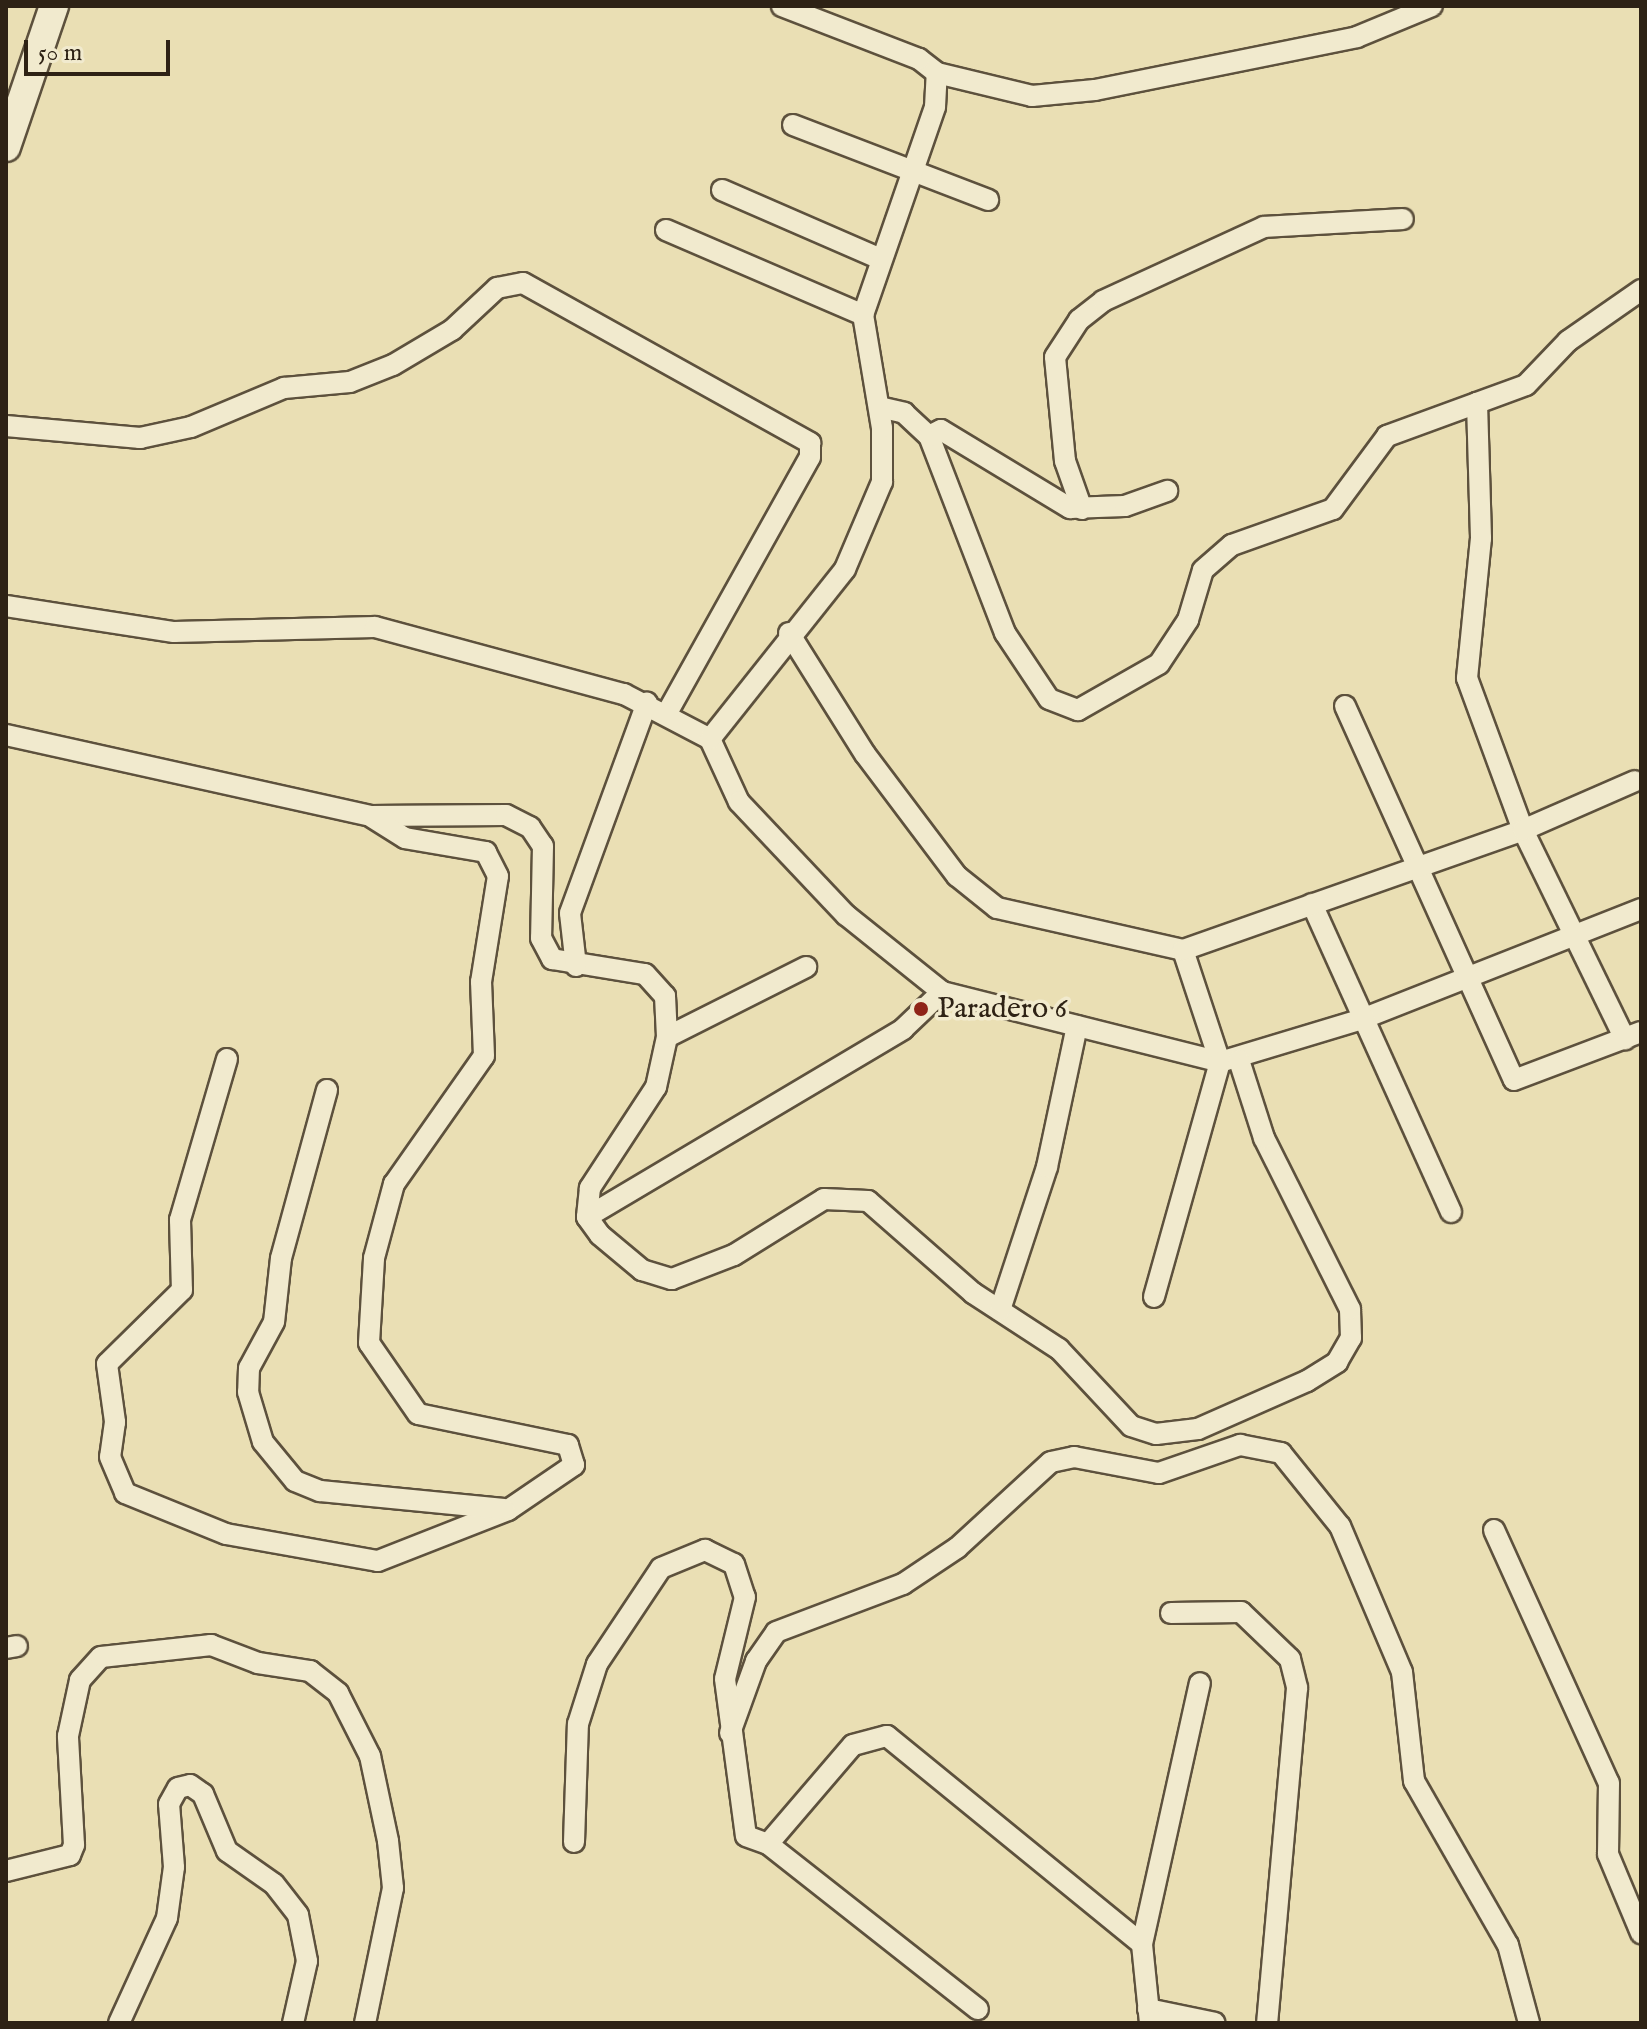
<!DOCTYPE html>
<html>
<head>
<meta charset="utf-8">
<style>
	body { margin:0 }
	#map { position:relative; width:1647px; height:2029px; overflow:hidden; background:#eadfb4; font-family:"IM FELL English",serif }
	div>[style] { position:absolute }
	.roads { filter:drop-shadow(2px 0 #5d513d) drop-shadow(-2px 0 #5d513d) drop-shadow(0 2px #5d513d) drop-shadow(0 -2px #5d513d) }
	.street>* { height:20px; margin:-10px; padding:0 10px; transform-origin:10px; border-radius:10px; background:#f1eace }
	.secondary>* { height:28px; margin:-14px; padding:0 14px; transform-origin:14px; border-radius:14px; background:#f1eace }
	.dots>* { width:22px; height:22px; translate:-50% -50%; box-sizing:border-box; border:4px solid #f1eace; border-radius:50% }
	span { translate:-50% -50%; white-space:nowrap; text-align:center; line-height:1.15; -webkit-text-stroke:7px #f1eace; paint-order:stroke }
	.poi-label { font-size:30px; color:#2e2215 }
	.left { translate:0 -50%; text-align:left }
	.frame { position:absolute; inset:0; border:8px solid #2e2215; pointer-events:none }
	.scale { position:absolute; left:24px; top:40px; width:146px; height:36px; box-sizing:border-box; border:4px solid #2e2215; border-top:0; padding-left:10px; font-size:24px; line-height:28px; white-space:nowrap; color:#2e2215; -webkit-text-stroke:6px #f1eace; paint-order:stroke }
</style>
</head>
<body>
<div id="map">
	<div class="roads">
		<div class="street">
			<i style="left:937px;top:73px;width:98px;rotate:13.6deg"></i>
			<i style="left:1032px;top:96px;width:63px;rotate:-5.4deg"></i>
			<i style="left:1095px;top:90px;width:267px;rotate:-11.4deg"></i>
			<i style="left:1357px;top:37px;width:81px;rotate:-22.5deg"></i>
			<i style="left:793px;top:125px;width:209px;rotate:21deg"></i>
			<i style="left:722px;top:190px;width:173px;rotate:23.5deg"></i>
			<i style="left:666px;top:230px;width:215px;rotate:23.3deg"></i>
			<i style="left:1477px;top:403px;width:52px;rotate:-20.2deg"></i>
			<i style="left:1526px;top:385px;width:61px;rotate:-46.3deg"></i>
			<i style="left:1568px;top:341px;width:89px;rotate:-34.9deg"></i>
			<i style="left:879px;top:407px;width:26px;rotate:13deg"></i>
			<i style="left:904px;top:413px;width:34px;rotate:43deg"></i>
			<i style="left:929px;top:436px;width:211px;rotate:68.9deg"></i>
			<i style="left:1005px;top:633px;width:79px;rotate:56.3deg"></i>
			<i style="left:1049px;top:699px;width:31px;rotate:21deg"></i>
			<i style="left:1078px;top:710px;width:93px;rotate:-29.6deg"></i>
			<i style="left:1159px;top:664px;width:53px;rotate:-56.6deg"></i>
			<i style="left:1188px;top:620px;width:52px;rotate:-73.3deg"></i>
			<i style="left:1203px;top:570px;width:38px;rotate:-41deg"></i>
			<i style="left:1232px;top:545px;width:107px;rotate:-19.6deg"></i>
			<i style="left:1333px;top:509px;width:91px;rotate:-53.5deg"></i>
			<i style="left:1387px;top:436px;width:96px;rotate:-20.1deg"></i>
			<i style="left:1477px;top:403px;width:135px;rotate:88.3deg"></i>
			<i style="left:1481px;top:538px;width:141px;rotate:95.7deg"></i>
			<i style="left:1467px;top:678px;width:162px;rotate:69.8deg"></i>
			<i style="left:1523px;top:830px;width:233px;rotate:64deg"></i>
			<i style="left:6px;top:426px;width:135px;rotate:5.1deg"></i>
			<i style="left:140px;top:438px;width:52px;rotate:-12.2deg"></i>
			<i style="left:191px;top:427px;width:101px;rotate:-22.8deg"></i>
			<i style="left:284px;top:388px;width:66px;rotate:-5.2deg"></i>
			<i style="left:350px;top:382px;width:46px;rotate:-21.6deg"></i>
			<i style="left:393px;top:365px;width:69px;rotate:-30.7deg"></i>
			<i style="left:452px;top:330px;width:62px;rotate:-43deg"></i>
			<i style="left:497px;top:288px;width:26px;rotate:-11deg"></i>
			<i style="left:523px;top:283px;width:329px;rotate:29.1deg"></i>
			<i style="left:810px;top:443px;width:14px;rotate:90deg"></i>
			<i style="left:810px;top:457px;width:291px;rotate:119.2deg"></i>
			<i style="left:929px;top:436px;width:13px;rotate:-27deg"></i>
			<i style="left:941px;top:430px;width:151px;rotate:31.2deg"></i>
			<i style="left:1070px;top:508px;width:55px;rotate:-2.1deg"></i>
			<i style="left:1125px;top:506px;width:45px;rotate:-19.7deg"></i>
			<i style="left:1082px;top:509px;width:51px;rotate:-109.5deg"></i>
			<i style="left:1065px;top:461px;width:104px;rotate:-95.5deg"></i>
			<i style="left:1055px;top:357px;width:44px;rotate:-57deg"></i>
			<i style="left:1079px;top:320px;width:31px;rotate:-38deg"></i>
			<i style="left:1103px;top:301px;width:177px;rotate:-24.7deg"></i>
			<i style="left:1264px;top:227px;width:139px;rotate:-3.3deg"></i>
			<i style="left:6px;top:606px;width:170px;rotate:8.8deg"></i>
			<i style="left:174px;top:632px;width:201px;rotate:-1.4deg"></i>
			<i style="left:375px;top:627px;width:258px;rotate:15.1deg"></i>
			<i style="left:624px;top:694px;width:97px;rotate:27.6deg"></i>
			<i style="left:710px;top:739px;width:69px;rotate:65.3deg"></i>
			<i style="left:739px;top:802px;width:156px;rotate:46.6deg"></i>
			<i style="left:846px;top:915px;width:123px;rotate:38.7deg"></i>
			<i style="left:942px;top:992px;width:287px;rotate:14.1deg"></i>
			<i style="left:1220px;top:1062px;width:148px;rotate:-16.8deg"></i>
			<i style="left:1362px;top:1019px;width:300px;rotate:-21.5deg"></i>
			<i style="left:789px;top:633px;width:143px;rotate:57.9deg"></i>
			<i style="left:865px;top:754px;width:153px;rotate:53deg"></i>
			<i style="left:957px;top:876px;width:51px;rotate:38.7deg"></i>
			<i style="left:997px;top:908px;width:191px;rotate:12.7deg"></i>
			<i style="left:1183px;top:950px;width:118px;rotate:71.7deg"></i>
			<i style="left:1220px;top:1062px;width:244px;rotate:105.7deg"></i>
			<i style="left:1345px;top:706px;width:410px;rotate:65.7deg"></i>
			<i style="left:1514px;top:1080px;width:136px;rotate:-20.7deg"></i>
			<i style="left:6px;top:735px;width:373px;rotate:12.5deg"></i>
			<i style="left:370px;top:816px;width:136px;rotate:-0.4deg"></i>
			<i style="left:506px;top:815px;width:27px;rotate:27deg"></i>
			<i style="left:530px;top:827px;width:23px;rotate:56deg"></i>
			<i style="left:543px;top:846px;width:92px;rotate:91.2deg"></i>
			<i style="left:541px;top:938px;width:24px;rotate:62deg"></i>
			<i style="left:552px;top:959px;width:94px;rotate:9.2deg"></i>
			<i style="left:645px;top:974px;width:30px;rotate:48deg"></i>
			<i style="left:665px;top:996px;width:41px;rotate:87.2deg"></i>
			<i style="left:667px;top:1037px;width:51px;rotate:102.4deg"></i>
			<i style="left:656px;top:1087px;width:121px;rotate:123.2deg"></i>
			<i style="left:590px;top:1188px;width:29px;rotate:96deg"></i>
			<i style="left:587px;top:1217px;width:22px;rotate:54deg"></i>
			<i style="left:600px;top:1235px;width:55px;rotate:39.8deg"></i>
			<i style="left:642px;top:1270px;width:31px;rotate:17deg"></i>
			<i style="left:672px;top:1279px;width:66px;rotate:-21.2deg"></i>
			<i style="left:734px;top:1255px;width:106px;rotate:-31.9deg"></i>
			<i style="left:824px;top:1199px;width:44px;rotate:2.6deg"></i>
			<i style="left:868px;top:1201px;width:140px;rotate:41.2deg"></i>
			<i style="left:973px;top:1293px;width:103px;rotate:33.1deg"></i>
			<i style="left:1059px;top:1349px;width:105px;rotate:46.9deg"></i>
			<i style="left:1131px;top:1426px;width:26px;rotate:18deg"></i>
			<i style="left:1156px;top:1434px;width:42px;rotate:-6.8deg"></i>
			<i style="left:1198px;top:1429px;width:119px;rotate:-23.8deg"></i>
			<i style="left:1307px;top:1381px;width:36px;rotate:-32deg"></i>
			<i style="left:1337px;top:1362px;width:28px;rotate:-60deg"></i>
			<i style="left:1351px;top:1338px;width:29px;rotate:-92deg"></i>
			<i style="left:1350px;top:1309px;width:191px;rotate:-116.7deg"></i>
			<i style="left:1264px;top:1138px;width:82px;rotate:-107.8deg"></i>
			<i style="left:710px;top:739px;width:217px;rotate:-51.5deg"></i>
			<i style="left:845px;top:569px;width:95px;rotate:-67deg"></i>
			<i style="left:882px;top:482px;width:54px;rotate:-90deg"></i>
			<i style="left:882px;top:428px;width:115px;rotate:-99.5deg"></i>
			<i style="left:863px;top:315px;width:220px;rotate:-70.9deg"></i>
			<i style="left:935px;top:107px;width:34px;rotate:-87deg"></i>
			<i style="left:937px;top:73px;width:23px;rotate:-142deg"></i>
			<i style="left:919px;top:59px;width:147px;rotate:-158.9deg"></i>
			<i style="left:1312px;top:904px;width:338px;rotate:65.7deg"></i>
			<i style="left:1183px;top:950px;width:361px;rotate:-19.4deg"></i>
			<i style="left:1523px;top:830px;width:122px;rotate:-23.6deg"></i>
			<i style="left:576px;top:966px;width:53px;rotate:-96.5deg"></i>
			<i style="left:570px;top:913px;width:224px;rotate:-69.9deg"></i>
			<i style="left:667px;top:1037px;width:156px;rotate:-26.7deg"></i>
			<i style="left:227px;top:1059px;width:168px;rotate:106.3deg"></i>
			<i style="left:180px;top:1220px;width:70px;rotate:88.4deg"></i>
			<i style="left:182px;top:1290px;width:105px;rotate:135.4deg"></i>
			<i style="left:107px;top:1364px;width:59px;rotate:82.1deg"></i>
			<i style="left:115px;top:1422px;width:35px;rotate:98deg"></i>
			<i style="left:110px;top:1457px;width:39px;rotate:67deg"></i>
			<i style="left:125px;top:1493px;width:109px;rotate:22.1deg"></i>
			<i style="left:226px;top:1534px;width:154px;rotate:10.1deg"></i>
			<i style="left:378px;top:1561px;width:140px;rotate:-21.4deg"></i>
			<i style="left:508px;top:1510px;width:80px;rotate:-34.3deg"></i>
			<i style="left:574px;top:1465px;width:21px;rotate:-107deg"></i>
			<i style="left:568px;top:1445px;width:153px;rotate:-168.3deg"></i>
			<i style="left:418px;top:1414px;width:86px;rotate:-124.6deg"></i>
			<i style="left:369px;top:1343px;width:85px;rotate:-86.6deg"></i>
			<i style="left:374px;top:1258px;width:77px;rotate:-74.9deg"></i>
			<i style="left:394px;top:1184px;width:156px;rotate:-54.9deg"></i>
			<i style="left:484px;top:1056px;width:74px;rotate:-92.3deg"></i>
			<i style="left:481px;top:982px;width:107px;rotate:-80.9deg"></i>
			<i style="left:498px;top:876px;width:27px;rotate:-117deg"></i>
			<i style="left:486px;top:852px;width:82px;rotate:-170.2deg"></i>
			<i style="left:405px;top:838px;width:38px;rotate:-148deg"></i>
			<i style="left:327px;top:1090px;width:174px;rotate:105.3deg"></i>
			<i style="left:281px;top:1258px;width:64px;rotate:96.2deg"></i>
			<i style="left:274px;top:1322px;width:52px;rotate:118.5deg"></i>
			<i style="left:249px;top:1368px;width:24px;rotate:92deg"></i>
			<i style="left:248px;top:1392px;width:52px;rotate:73.3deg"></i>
			<i style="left:263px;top:1442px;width:50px;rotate:50.6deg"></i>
			<i style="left:295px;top:1481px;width:27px;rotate:22deg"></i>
			<i style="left:320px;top:1491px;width:185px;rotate:5.6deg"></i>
			<i style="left:587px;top:1217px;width:368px;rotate:-30.7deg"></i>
			<i style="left:903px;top:1029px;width:54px;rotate:-43.5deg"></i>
			<i style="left:1000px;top:1310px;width:151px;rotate:-71.8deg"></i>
			<i style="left:1047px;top:1167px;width:144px;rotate:-78deg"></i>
			<i style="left:1494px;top:1530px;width:278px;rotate:65.6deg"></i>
			<i style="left:1609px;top:1783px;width:71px;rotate:90.8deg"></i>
			<i style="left:1608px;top:1854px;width:86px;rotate:67.3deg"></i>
			<i style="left:1171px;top:1613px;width:70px;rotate:-0.8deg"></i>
			<i style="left:1241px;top:1612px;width:68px;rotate:43.8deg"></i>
			<i style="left:1290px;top:1659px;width:30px;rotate:76deg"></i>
			<i style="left:1297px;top:1688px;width:336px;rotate:95.1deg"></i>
			<i style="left:6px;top:1648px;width:11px;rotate:-10deg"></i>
			<i style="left:730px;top:1733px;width:77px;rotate:-70.1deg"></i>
			<i style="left:756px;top:1661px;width:35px;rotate:-55deg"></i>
			<i style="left:776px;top:1632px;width:136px;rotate:-20.7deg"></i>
			<i style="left:903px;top:1584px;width:65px;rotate:-33.7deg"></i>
			<i style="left:957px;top:1548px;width:127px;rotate:-42.5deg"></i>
			<i style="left:1051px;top:1462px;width:24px;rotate:-12deg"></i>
			<i style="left:1074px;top:1457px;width:86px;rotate:10.7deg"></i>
			<i style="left:1159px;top:1473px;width:86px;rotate:-19.1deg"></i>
			<i style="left:1240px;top:1445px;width:42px;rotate:11deg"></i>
			<i style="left:1281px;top:1453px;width:94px;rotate:51.1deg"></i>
			<i style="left:1340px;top:1526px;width:159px;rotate:67deg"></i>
			<i style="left:1402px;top:1672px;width:110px;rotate:83.7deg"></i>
			<i style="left:1414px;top:1781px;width:189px;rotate:60.2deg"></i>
			<i style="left:1508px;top:1945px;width:81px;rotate:74.9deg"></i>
			<i style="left:574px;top:1842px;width:118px;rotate:-88.1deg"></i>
			<i style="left:578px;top:1724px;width:63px;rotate:-72.4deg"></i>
			<i style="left:597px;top:1664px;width:115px;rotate:-56.3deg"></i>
			<i style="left:661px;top:1568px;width:48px;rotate:-22.2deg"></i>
			<i style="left:705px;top:1550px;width:32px;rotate:26deg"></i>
			<i style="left:734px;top:1564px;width:35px;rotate:72deg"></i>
			<i style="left:745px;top:1597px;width:84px;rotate:103.7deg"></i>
			<i style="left:725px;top:1679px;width:158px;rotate:82.4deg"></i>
			<i style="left:746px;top:1836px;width:23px;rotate:20deg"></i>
			<i style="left:768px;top:1844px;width:130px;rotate:-49.4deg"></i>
			<i style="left:853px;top:1745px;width:35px;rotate:-15deg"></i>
			<i style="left:887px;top:1736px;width:329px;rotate:39.2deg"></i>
			<i style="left:768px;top:1844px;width:267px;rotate:38.2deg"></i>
			<i style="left:6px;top:1871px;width:66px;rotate:-14deg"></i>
			<i style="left:70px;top:1855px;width:11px;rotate:-68deg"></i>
			<i style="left:74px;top:1845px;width:109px;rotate:-93.2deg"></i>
			<i style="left:68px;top:1736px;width:57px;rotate:-77.9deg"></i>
			<i style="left:80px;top:1680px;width:31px;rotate:-48deg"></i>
			<i style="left:101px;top:1657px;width:111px;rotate:-6.2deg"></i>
			<i style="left:211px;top:1645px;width:50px;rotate:21deg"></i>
			<i style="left:258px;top:1663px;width:53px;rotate:8.7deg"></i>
			<i style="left:310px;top:1671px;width:36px;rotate:38deg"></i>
			<i style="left:338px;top:1693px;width:71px;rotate:63.1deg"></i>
			<i style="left:370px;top:1756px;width:87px;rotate:78deg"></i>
			<i style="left:388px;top:1841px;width:47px;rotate:83.9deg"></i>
			<i style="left:393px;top:1888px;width:138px;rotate:101.7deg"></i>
			<i style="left:1148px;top:2009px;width:68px;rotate:11.8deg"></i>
			<i style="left:119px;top:2023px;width:115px;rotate:-65.4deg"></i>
			<i style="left:167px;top:1918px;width:51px;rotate:-82.2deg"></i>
			<i style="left:174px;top:1867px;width:63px;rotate:-94.5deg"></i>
			<i style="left:169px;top:1804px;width:18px;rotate:-61deg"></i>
			<i style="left:178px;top:1788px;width:12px;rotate:-14deg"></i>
			<i style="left:190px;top:1785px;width:16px;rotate:35deg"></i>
			<i style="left:203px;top:1794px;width:62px;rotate:67.2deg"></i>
			<i style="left:227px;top:1851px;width:57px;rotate:35.1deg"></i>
			<i style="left:274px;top:1884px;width:39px;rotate:52deg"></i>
			<i style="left:298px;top:1915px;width:47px;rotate:78.9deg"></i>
			<i style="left:307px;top:1961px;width:64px;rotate:102.7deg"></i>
			<i style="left:1150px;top:2023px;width:79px;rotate:-95.8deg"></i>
			<i style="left:1142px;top:1944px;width:267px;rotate:-77.5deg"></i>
		</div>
		<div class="secondary">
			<i style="left:6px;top:147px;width:149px;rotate:-71.2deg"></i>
		</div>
	</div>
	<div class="dots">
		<i style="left:921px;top:1009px;background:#8f2418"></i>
	</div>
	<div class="poi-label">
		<span class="left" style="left:937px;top:1009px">Paradero 6</span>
	</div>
	<div class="frame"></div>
	<div class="scale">50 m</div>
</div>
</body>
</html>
